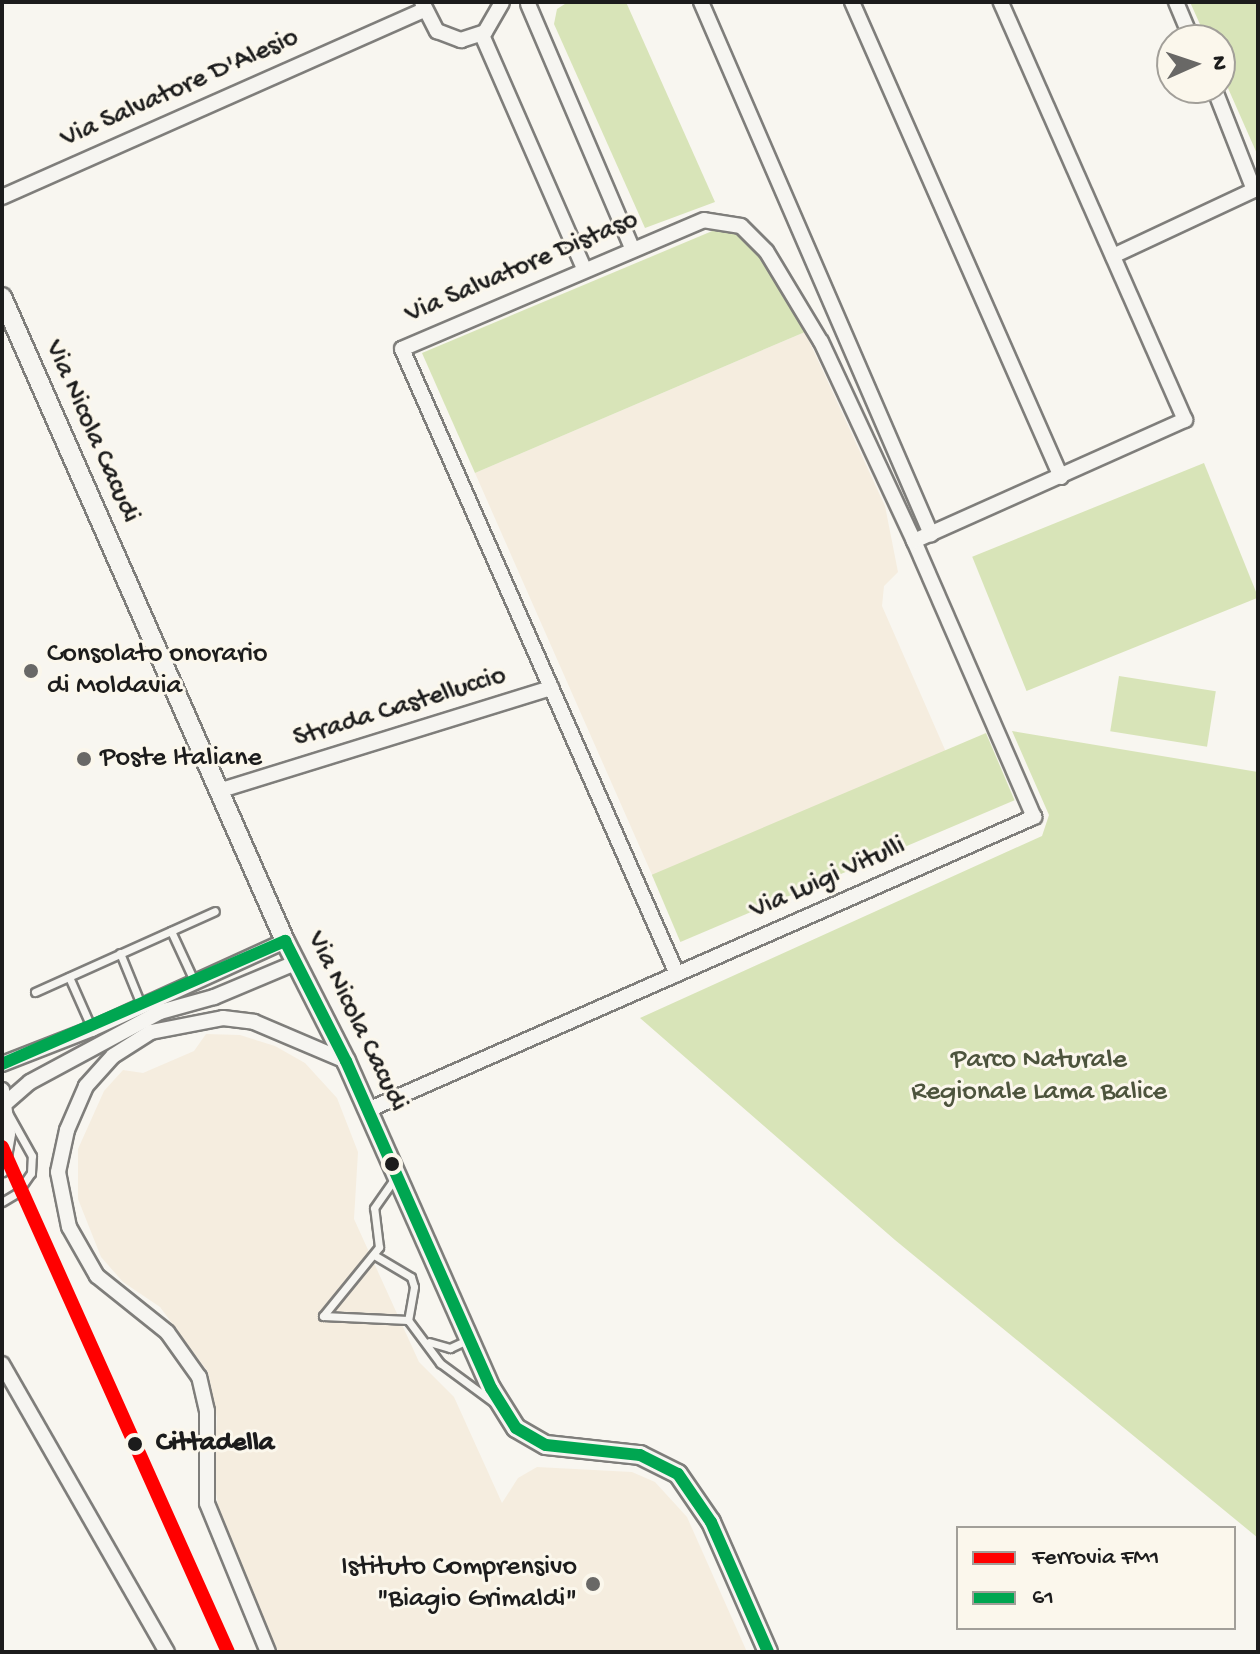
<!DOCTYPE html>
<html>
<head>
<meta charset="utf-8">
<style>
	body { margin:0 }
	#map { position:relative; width:1260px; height:1654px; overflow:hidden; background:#f8f6f0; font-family:"Gochi Hand",sans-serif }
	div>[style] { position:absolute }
	.built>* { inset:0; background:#f5eddf }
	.green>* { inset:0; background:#d8e4b8; transform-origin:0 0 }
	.roads { filter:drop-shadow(2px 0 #7f7e7b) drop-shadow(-2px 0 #7f7e7b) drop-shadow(0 2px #7f7e7b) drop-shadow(0 -2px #7f7e7b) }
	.service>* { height:7px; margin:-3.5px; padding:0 3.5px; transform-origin:3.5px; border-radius:3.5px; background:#f6f5f1 }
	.minor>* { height:14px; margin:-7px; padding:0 7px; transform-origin:7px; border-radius:7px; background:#f6f5f1 }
	.tertiary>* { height:18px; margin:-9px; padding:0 9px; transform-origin:9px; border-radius:9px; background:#f6f5f1 }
	.bus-1>* { height:12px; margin:-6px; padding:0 6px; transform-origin:6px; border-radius:6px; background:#00a651 }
	.rail-1>* { height:14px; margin:-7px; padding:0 7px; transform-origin:7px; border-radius:7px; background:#f00 }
	.dots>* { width:22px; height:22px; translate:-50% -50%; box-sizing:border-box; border:4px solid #fbf7ec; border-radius:50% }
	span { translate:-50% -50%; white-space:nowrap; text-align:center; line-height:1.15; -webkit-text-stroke:6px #fbf7ec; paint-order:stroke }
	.street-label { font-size:28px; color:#1c1c1c }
	.poi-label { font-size:28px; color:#1c1c1c }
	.left { translate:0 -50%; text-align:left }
	.right { translate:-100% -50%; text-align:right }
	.park-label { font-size:28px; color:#4d543d }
	.stop-label { font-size:28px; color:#1c1c1c; font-weight:700 }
	.frame { position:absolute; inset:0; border:4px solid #1c1c1c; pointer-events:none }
	.legend { position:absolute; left:956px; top:1526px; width:280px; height:104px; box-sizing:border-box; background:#fbf7ec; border:2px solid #a29f99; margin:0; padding:10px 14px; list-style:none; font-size:24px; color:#1c1c1c }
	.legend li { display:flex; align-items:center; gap:16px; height:40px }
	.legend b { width:40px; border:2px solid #a29f99 }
	.north { position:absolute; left:1156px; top:24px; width:80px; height:80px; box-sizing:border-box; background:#fbf7ec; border:2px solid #a29f99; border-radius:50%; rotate:87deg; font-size:22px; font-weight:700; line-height:32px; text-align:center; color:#1c1c1c }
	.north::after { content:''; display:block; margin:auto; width:28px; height:36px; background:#696866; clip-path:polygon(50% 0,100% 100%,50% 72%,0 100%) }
</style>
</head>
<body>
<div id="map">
	<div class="built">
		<i style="clip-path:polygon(805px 332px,885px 506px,898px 572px,884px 586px,882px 606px,946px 752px,653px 877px,475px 473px)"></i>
		<i style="clip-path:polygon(206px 1034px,240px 1035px,275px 1046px,305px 1063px,337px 1098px,358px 1152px,354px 1219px,419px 1362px,454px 1397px,502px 1503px,518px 1478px,537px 1467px,632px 1472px,655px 1482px,687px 1517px,747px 1652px,278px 1652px,220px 1516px,213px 1476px,217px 1418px,208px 1372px,160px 1307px,123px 1282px,101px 1257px,78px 1199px,78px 1149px,104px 1091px,123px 1070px,143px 1073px,194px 1051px)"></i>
	</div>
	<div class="green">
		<i style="clip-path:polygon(568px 2px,626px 2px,715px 202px,645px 228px,554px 24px,557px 9px)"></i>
		<i style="clip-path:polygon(1190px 2px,1258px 2px,1258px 156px,1220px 70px,1220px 40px,1207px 40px)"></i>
		<i style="clip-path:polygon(717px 229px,737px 233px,756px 250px,805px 332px,475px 473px,422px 353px)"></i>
		<i style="left:1204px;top:463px;width:145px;height:250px;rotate:68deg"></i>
		<i style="left:1119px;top:676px;width:98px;height:56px;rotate:9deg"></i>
		<i style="clip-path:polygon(1012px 731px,1258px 772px,1258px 1538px,895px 1240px,640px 1018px,1042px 836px,1049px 815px)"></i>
		<i style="left:986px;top:733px;width:73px;height:363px;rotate:67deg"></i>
	</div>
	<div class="roads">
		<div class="service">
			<i style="left:171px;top:931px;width:57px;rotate:65.2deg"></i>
			<i style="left:120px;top:953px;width:58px;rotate:67.8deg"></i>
			<i style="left:69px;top:977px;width:57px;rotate:66.1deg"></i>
			<i style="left:35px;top:992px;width:197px;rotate:-24.2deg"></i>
			<i style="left:2px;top:1202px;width:17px;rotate:-31deg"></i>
			<i style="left:17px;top:1193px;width:24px;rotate:-55deg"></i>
			<i style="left:31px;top:1173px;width:17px;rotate:-87deg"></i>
			<i style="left:32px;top:1156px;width:49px;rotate:-119.2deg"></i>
			<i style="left:374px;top:1255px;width:43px;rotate:30.7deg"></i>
			<i style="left:411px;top:1277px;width:10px;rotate:73deg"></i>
			<i style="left:414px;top:1287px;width:34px;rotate:100deg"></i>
			<i style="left:323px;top:1316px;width:85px;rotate:2.7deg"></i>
			<i style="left:408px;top:1320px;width:54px;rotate:53.3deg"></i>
			<i style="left:440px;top:1363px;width:66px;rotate:36.3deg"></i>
			<i style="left:323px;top:1316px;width:89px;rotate:-50.9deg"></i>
			<i style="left:379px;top:1247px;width:39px;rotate:-97deg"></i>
			<i style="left:374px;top:1208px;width:38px;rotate:-55deg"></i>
			<i style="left:429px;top:1342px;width:22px;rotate:16deg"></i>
			<i style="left:450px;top:1348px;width:21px;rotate:-25deg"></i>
		</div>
		<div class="minor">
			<i style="left:422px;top:2px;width:33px;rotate:63deg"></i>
			<i style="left:437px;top:31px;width:26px;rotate:21deg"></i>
			<i style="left:461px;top:40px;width:25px;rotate:-18deg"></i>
			<i style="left:485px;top:32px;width:34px;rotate:-60deg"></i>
			<i style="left:701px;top:2px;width:580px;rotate:66.62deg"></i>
			<i style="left:852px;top:2px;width:519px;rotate:66.25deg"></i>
			<i style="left:1176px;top:2px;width:41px;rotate:67.2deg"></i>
			<i style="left:528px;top:4px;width:265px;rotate:66.9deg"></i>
			<i style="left:482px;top:35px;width:254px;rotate:66.4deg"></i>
			<i style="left:2px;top:197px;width:461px;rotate:-23.9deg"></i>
			<i style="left:1113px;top:256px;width:156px;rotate:-25.1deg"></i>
			<i style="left:1254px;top:190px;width:110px;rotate:-111.4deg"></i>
			<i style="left:914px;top:541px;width:297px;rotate:-24.1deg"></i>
			<i style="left:1185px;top:420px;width:457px;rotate:-113.8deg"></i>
			<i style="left:218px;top:791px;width:349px;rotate:-17.2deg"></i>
			<i style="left:2px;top:1064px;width:97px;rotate:-21.3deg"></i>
			<i style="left:92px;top:1029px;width:212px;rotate:-24.5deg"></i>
			<i style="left:2px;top:1090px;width:44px;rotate:82.2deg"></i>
			<i style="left:8px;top:1134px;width:36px;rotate:100deg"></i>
			<i style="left:7px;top:1102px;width:30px;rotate:-41deg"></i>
			<i style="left:30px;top:1082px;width:148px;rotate:-28.3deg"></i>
			<i style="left:160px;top:1012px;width:56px;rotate:-15.5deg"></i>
			<i style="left:214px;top:997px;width:88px;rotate:-22.8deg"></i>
			<i style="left:368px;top:1110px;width:728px;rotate:-23.75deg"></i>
			<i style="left:1034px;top:817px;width:301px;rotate:-113.5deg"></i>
			<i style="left:914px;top:541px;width:220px;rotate:-115deg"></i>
			<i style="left:821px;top:342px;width:106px;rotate:-121.1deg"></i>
			<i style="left:766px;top:251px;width:35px;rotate:-135deg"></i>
			<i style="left:741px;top:226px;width:37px;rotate:-171deg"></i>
			<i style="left:704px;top:220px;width:328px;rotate:156.9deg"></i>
			<i style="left:402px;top:349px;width:683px;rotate:66.25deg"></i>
			<i style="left:2px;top:1364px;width:332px;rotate:60.2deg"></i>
			<i style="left:268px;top:1652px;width:161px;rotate:-112.3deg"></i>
			<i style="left:207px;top:1503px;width:92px;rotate:-90deg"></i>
			<i style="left:207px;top:1411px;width:35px;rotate:-103deg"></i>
			<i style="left:199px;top:1377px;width:55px;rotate:-125.4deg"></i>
			<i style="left:167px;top:1332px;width:90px;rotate:-141.3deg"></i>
			<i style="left:97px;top:1276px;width:56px;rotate:-119.7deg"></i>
			<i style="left:69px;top:1227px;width:56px;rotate:-101.3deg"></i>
			<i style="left:58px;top:1172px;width:43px;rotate:-77.9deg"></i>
			<i style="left:67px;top:1130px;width:48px;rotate:-66.6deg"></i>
			<i style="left:86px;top:1086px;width:40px;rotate:-48deg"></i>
			<i style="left:113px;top:1056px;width:45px;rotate:-32.3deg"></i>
			<i style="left:151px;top:1032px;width:73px;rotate:-11deg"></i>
			<i style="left:223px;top:1018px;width:31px;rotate:7deg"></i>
			<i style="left:254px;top:1022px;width:100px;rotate:23deg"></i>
		</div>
		<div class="tertiary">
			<i style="left:2px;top:297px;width:703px;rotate:66.28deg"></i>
			<i style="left:285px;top:941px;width:135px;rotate:63.1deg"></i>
			<i style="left:346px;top:1061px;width:358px;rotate:66.1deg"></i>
			<i style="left:491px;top:1388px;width:47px;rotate:58deg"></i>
			<i style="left:516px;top:1428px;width:34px;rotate:30deg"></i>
			<i style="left:546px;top:1445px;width:95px;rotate:6.1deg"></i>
			<i style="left:640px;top:1455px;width:42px;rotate:26.6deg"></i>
			<i style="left:678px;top:1474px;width:58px;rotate:55.5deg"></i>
			<i style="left:711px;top:1522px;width:142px;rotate:66.3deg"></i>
		</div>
	</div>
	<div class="bus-1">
		<i style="left:2px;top:1064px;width:309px;rotate:-23.5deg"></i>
		<i style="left:285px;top:941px;width:135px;rotate:63.1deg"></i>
		<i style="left:346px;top:1061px;width:358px;rotate:66.1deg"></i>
		<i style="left:491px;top:1388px;width:47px;rotate:58deg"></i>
		<i style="left:516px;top:1428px;width:34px;rotate:30deg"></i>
		<i style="left:546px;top:1445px;width:95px;rotate:6.1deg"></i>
		<i style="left:640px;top:1455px;width:42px;rotate:26.6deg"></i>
		<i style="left:678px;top:1474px;width:58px;rotate:55.5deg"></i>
		<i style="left:711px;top:1522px;width:142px;rotate:66.3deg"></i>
	</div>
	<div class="rail-1">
		<i style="left:2px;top:1147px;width:553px;rotate:65.89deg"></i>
	</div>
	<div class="dots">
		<i style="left:31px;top:671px;background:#696866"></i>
		<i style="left:84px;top:759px;background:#696866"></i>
		<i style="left:392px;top:1164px;background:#1c1c1c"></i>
		<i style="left:135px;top:1444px;background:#1c1c1c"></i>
		<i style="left:593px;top:1584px;background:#696866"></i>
	</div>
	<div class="street-label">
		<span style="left:180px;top:89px;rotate:-24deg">Via Salvatore D'Alesio</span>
		<span style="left:522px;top:268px;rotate:-23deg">Via Salvatore Distaso</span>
		<span style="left:91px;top:432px;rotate:66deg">Via Nicola Cacudi</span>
		<span style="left:400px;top:708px;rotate:-17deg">Strada Castelluccio</span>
		<span style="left:828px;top:879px;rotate:-24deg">Via Luigi Vitulli</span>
		<span style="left:356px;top:1022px;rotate:64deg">Via Nicola Cacudi</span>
	</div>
	<div class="poi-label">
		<span class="left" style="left:47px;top:671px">Consolato onorario<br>di Moldavia</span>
		<span class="left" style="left:100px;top:759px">Poste Italiane</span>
		<span class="right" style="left:577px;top:1584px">Istituto Comprensivo<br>"Biagio Grimaldi"</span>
	</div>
	<div class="park-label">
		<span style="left:1039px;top:1077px">Parco Naturale<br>Regionale Lama Balice</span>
	</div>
	<div class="stop-label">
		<span class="left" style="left:156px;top:1444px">Cittadella</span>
	</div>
	<div class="frame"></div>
	<ul class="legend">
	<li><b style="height:10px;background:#f00"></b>Ferrovia FM1</li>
	<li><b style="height:10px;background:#00a651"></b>61</li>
	</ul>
	<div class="north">N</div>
</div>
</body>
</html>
